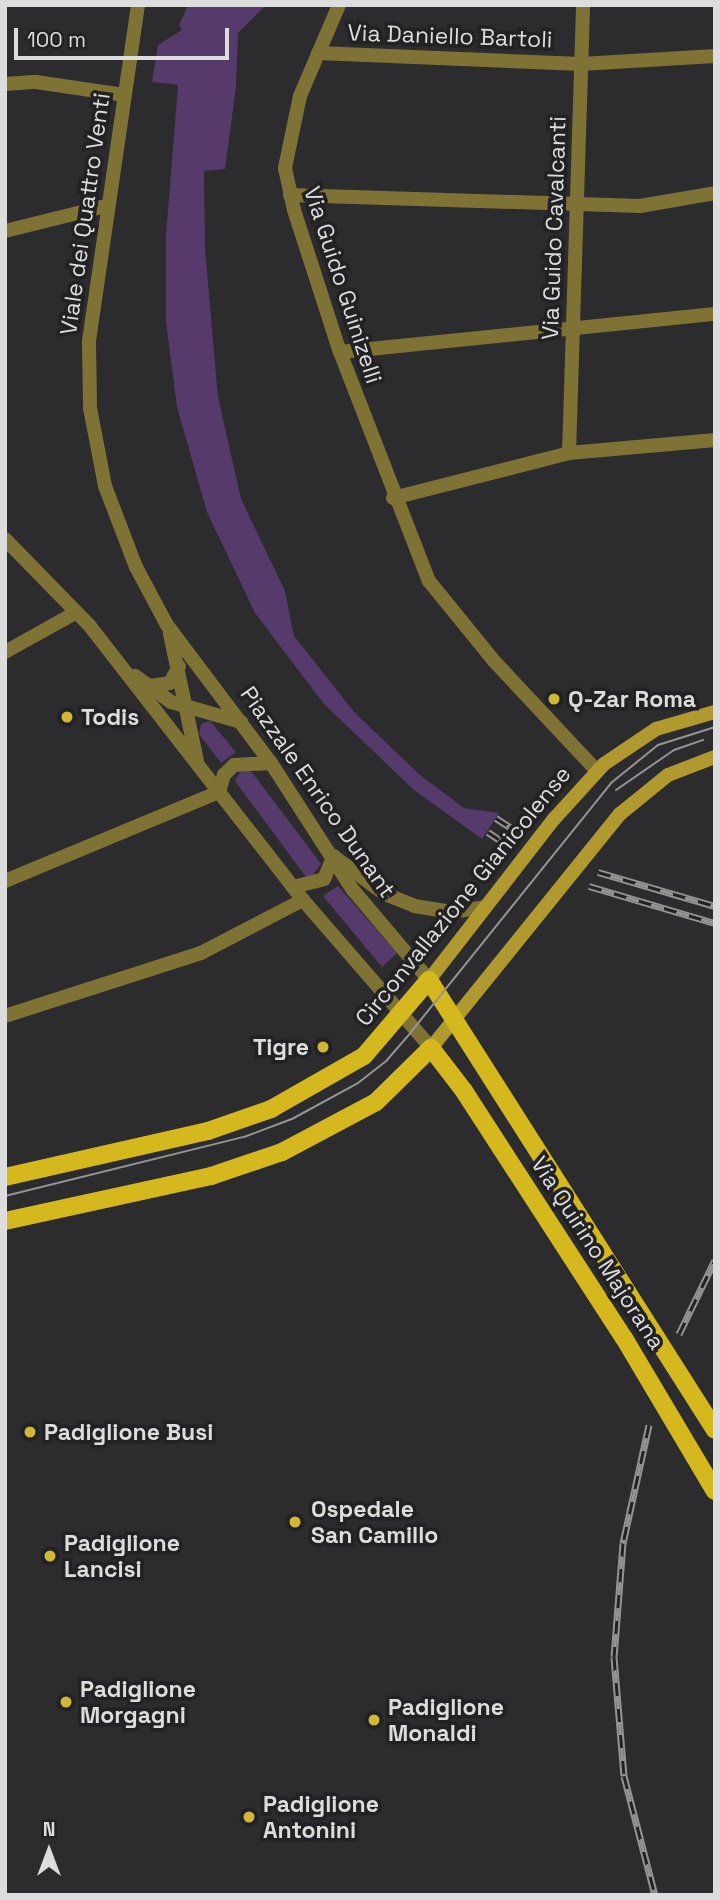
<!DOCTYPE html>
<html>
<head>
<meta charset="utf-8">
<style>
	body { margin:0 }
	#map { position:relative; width:720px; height:1900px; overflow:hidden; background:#2c2b2d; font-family:"Space Grotesk",sans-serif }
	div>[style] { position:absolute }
	.green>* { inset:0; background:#553a6b }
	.minor>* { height:14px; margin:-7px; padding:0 7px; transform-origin:7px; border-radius:7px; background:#7f7235 }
	.tertiary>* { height:14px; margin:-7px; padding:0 7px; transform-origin:7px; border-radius:7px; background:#7f7235 }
	.secondary>* { height:14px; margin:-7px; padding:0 7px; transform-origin:7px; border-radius:7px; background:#b09a2f }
	.primary>* { height:18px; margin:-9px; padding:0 9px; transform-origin:9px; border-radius:9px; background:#d5b81e }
	.tram>* { height:2px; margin:-1px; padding:0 1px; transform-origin:1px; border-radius:1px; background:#949495 }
	.rail>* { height:7px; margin-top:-3.5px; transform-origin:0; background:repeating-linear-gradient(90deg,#222123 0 13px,#949495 0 26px); box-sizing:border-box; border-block:2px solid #949495 }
	.dots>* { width:19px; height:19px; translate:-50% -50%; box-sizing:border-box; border:4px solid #222123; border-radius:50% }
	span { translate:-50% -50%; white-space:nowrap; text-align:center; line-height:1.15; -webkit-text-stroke:7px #222123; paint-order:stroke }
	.street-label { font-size:23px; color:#ddddde }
	.poi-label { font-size:23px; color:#ddddde; font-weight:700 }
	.left { translate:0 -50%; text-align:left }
	.right { translate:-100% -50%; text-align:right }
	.frame { position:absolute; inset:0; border:7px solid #ddddde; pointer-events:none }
	.north { position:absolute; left:14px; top:1816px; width:70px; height:70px; -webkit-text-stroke:5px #222123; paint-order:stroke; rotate:0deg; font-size:19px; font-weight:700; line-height:28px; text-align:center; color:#ddddde }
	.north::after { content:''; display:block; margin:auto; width:24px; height:32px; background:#ddddde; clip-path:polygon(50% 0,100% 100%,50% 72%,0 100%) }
	.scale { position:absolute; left:14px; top:28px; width:215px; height:32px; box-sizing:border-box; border:4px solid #ddddde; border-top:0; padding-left:9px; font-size:21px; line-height:24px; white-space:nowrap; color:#ddddde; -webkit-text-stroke:5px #222123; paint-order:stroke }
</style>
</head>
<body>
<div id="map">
	<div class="green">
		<i style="clip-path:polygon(188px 5px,266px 5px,238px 33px,236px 87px,225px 169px,204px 171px,205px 249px,218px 397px,241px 499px,285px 591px,294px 636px,355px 713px,420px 775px,464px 808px,499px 813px,482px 839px,414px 790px,324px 704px,255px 613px,207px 512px,177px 407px,166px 322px,166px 235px,178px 85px,152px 82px,158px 45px,182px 30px,179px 25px)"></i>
		<i style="clip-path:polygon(210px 721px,236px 752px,221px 763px,199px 734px,201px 724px)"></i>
		<i style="clip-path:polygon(251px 771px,321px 864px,313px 875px,306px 877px,235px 781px,240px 772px)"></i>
		<i style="clip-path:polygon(338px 886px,397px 953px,382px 967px,323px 896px)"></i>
	</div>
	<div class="minor">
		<i style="left:339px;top:5px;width:99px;rotate:113.2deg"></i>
		<i style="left:300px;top:96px;width:74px;rotate:101.8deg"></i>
		<i style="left:285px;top:168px;width:43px;rotate:77.9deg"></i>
		<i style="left:294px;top:210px;width:149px;rotate:72.1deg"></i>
		<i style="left:340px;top:352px;width:246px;rotate:68.8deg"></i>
		<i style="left:429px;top:581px;width:103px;rotate:50.9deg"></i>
		<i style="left:494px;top:661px;width:151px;rotate:46.9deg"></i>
		<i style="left:318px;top:53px;width:263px;rotate:2.4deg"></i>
		<i style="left:581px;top:64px;width:134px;rotate:-3.4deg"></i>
		<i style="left:5px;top:84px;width:31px;rotate:-4deg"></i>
		<i style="left:36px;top:82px;width:89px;rotate:8.4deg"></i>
		<i style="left:290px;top:195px;width:350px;rotate:1.8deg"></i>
		<i style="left:640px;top:206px;width:76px;rotate:-9.8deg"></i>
		<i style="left:5px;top:231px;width:104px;rotate:-13.9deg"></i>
		<i style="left:340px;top:352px;width:377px;rotate:-5.8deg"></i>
		<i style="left:569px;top:453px;width:448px;rotate:-88.2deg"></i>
		<i style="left:393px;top:498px;width:182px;rotate:-14.3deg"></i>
		<i style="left:569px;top:453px;width:147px;rotate:-5.1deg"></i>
		<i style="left:5px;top:652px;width:82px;rotate:-29.1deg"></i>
		<i style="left:5px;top:881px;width:232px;rotate:-22.6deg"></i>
		<i style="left:5px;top:1016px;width:206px;rotate:-17.8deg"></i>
		<i style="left:201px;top:953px;width:115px;rotate:-27.5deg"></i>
	</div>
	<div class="tertiary">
		<i style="left:138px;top:5px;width:341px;rotate:98.3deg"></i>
		<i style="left:89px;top:342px;width:66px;rotate:89.1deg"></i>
		<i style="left:90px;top:408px;width:79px;rotate:79.1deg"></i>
		<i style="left:105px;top:486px;width:87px;rotate:69.1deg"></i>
		<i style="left:136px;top:567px;width:66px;rotate:61.9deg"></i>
		<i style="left:167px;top:625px;width:173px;rotate:53deg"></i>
		<i style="left:271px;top:763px;width:151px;rotate:57.2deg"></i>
		<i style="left:353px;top:890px;width:118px;rotate:49.8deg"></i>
		<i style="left:5px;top:539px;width:120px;rotate:45.7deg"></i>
		<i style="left:89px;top:625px;width:348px;rotate:52.1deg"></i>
		<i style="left:303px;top:900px;width:196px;rotate:49.1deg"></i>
		<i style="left:170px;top:634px;width:130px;rotate:78deg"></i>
		<i style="left:135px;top:676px;width:44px;rotate:35.8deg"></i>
		<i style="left:171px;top:702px;width:73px;rotate:15.9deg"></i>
		<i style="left:149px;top:686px;width:21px;rotate:-8deg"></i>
		<i style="left:170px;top:683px;width:19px;rotate:-62deg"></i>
		<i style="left:219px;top:792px;width:18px;rotate:-74deg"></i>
		<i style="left:224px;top:775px;width:14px;rotate:-45deg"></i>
		<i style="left:234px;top:765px;width:37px;rotate:-3deg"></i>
		<i style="left:337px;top:859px;width:59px;rotate:36.1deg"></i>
		<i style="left:385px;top:894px;width:31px;rotate:22deg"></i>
		<i style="left:414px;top:906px;width:37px;rotate:9deg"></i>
		<i style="left:451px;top:912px;width:34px;rotate:-8deg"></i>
		<i style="left:293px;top:887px;width:32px;rotate:-14deg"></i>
		<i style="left:324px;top:879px;width:25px;rotate:-67deg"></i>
	</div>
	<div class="secondary">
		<i style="left:429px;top:980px;width:204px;rotate:-52.2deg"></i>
		<i style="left:554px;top:819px;width:74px;rotate:-47.7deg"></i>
		<i style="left:604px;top:764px;width:63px;rotate:-33.9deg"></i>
		<i style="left:656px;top:729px;width:61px;rotate:-16.1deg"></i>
		<i style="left:431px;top:1048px;width:301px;rotate:-51.1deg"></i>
		<i style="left:620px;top:814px;width:62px;rotate:-39.1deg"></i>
		<i style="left:668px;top:775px;width:50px;rotate:-21deg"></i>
	</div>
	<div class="primary">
		<i style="left:5px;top:1177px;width:208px;rotate:-12.8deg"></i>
		<i style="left:208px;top:1131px;width:67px;rotate:-19.2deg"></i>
		<i style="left:271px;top:1109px;width:107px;rotate:-29.7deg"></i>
		<i style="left:364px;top:1056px;width:100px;rotate:-49.5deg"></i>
		<i style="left:429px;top:980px;width:533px;rotate:57.56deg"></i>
		<i style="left:5px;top:1221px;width:211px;rotate:-12.3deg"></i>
		<i style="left:211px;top:1176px;width:75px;rotate:-18.7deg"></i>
		<i style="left:282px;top:1152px;width:106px;rotate:-28deg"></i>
		<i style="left:376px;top:1102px;width:77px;rotate:-44.5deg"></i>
		<i style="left:431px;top:1048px;width:54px;rotate:52.5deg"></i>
		<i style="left:464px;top:1091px;width:294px;rotate:57.1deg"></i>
		<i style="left:624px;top:1338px;width:178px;rotate:59.3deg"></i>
	</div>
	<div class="tram">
		<i style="left:616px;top:790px;width:70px;rotate:-34.6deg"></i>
		<i style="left:674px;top:750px;width:31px;rotate:-19deg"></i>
		<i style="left:5px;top:1196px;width:246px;rotate:-13.9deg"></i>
		<i style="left:244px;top:1137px;width:51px;rotate:-20.6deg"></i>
		<i style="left:292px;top:1119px;width:75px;rotate:-28.6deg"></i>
		<i style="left:358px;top:1083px;width:37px;rotate:-38deg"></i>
		<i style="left:387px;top:1060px;width:37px;rotate:-49deg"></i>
		<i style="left:411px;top:1032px;width:319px;rotate:-51.2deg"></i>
		<i style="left:611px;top:783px;width:60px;rotate:-39deg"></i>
		<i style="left:658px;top:745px;width:60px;rotate:-17.5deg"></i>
	</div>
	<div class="rail">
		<i style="left:496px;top:818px;width:24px;rotate:33deg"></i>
		<i style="left:488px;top:832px;width:22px;rotate:34deg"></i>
		<i style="left:598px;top:872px;width:122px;rotate:16.2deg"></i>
		<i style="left:589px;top:886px;width:131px;rotate:16.4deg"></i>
		<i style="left:679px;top:1334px;width:82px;rotate:-64.1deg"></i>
		<i style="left:649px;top:1425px;width:121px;rotate:102.4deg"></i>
		<i style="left:623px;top:1543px;width:114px;rotate:94.5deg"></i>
		<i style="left:614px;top:1657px;width:119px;rotate:85.2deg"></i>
		<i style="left:624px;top:1776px;width:123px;rotate:75.4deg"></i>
	</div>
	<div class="dots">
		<i style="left:554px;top:699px;background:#d1b736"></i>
		<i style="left:67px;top:717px;background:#d1b736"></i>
		<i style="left:323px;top:1047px;background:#d1b736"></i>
		<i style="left:30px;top:1432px;background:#d1b736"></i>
		<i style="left:295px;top:1522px;background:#d1b736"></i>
		<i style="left:50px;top:1556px;background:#d1b736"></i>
		<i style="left:66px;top:1702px;background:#d1b736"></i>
		<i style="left:374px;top:1720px;background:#d1b736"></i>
		<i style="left:249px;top:1817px;background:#d1b736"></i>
	</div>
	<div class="street-label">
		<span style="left:450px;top:36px;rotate:2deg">Via Daniello Bartoli</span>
		<span style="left:85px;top:214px;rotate:-82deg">Viale dei Quattro Venti</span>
		<span style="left:554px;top:228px;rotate:-88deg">Via Guido Cavalcanti</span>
		<span style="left:343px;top:285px;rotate:72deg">Via Guido Guinizelli</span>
		<span style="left:318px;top:792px;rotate:55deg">Piazzale Enrico Dunant</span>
		<span style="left:463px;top:896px;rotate:-51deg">Circonvallazione Gianicolense</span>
		<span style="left:598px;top:1253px;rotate:57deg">Via Quirino Majorana</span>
	</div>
	<div class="poi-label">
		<span class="left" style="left:568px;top:699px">Q-Zar Roma</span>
		<span class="left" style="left:81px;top:717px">Todis</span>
		<span class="right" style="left:309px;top:1047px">Tigre</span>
		<span class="left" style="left:44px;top:1432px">Padiglione Busi</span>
		<span class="left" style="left:311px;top:1522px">Ospedale<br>San Camillo</span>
		<span class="left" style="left:64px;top:1556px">Padiglione<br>Lancisi</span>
		<span class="left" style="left:80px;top:1702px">Padiglione<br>Morgagni</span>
		<span class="left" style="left:388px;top:1720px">Padiglione<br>Monaldi</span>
		<span class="left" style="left:263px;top:1817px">Padiglione<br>Antonini</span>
	</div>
	<div class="frame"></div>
	<div class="north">N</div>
	<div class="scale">100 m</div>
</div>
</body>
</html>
